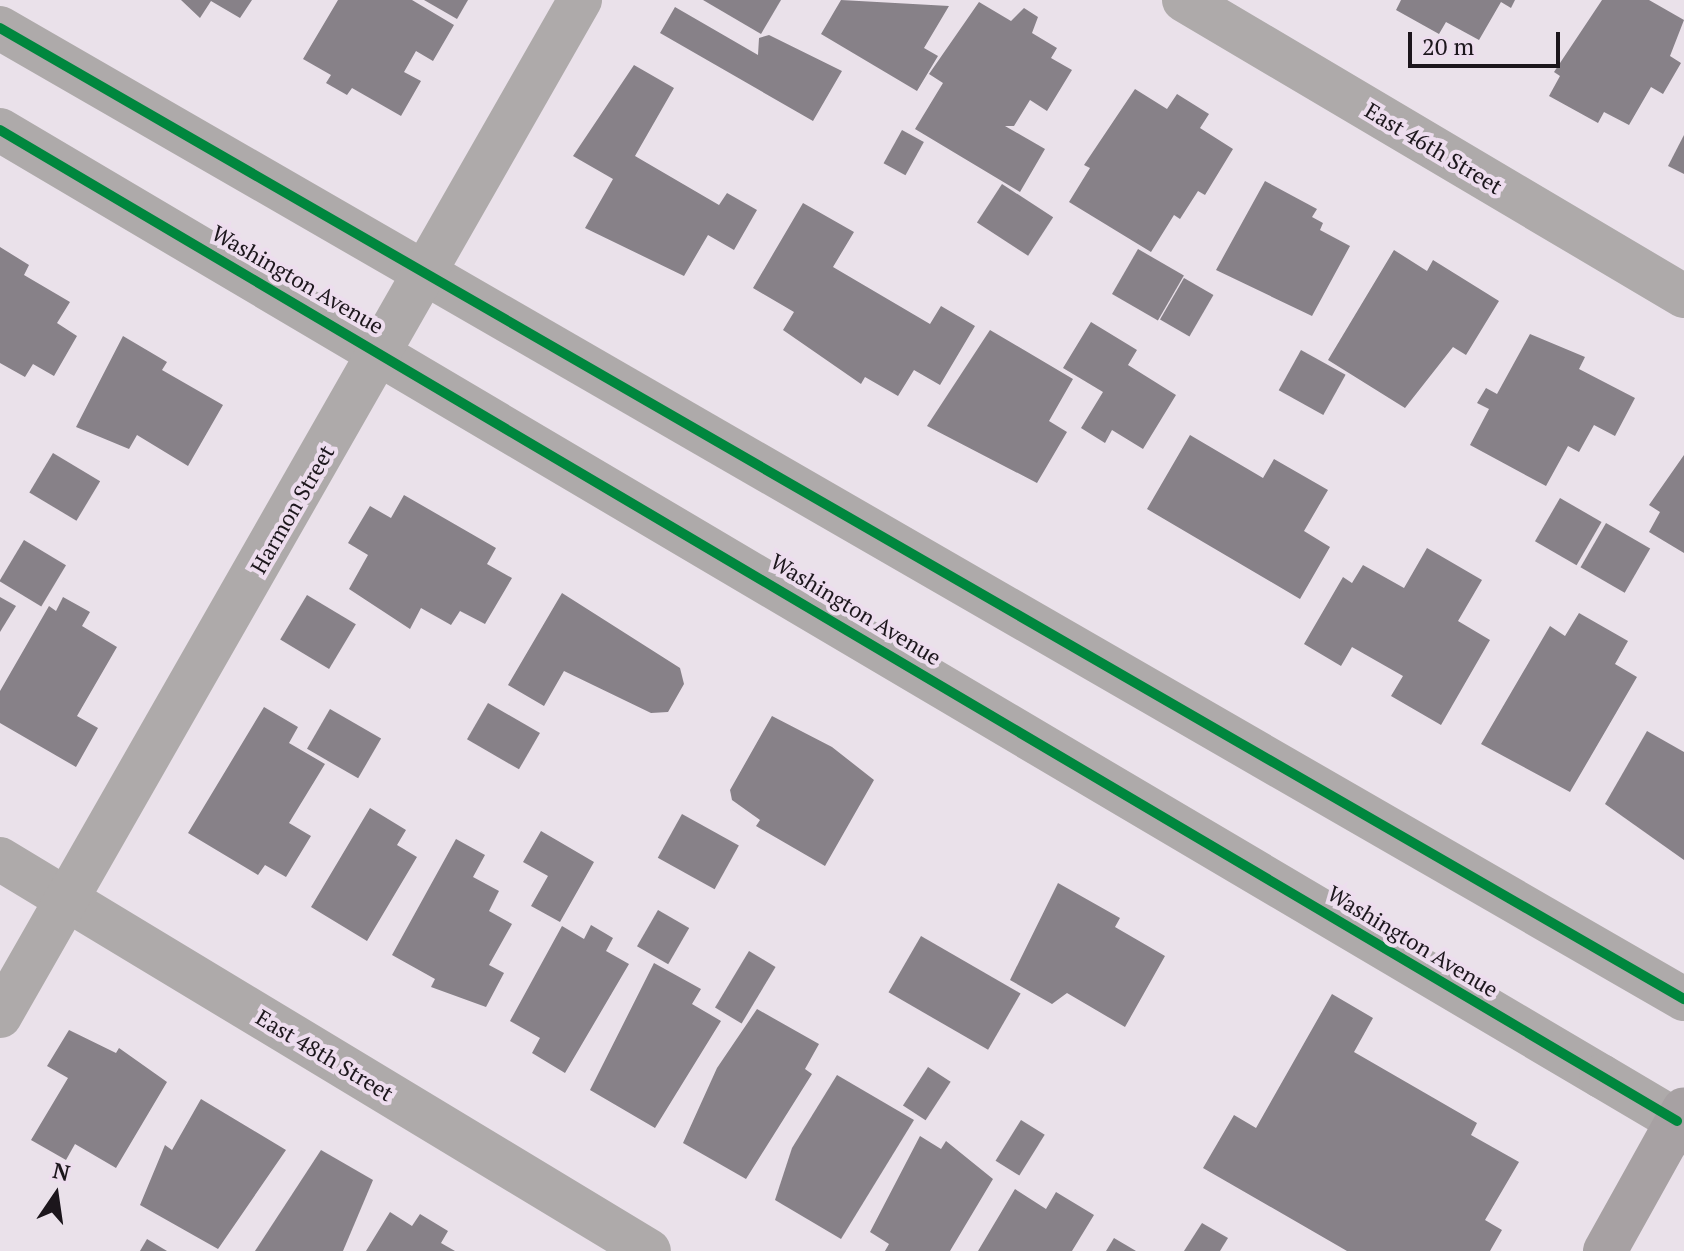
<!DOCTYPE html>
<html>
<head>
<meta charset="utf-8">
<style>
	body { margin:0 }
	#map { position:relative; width:1684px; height:1251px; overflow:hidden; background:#eae1ea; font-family:"PT Serif",serif }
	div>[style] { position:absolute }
	.building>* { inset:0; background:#878188; transform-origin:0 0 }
	.minor>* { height:44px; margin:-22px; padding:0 22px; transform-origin:22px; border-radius:22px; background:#aeaaaa }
	.major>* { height:44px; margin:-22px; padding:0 22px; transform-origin:22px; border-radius:22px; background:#a7a1a3 }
	.cycleway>* { height:10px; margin:-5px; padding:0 5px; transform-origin:5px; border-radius:5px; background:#00873e }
	span { translate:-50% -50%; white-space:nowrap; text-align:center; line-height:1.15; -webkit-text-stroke:8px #edddee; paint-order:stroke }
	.street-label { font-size:22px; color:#1c161c }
	.north { position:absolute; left:16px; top:1155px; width:80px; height:80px; -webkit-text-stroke:6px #edddee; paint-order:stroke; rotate:13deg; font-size:22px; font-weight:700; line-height:32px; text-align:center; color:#1c161c }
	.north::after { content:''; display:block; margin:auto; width:28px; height:36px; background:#1c161c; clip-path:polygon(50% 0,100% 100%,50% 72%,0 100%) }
	.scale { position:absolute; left:1408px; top:32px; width:152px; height:36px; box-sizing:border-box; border:4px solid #1c161c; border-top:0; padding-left:10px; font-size:24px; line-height:28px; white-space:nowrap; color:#1c161c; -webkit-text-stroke:6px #edddee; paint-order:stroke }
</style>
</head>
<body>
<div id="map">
	<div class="building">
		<i style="clip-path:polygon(181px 0,252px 0,240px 18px,211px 1px,200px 18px)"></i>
		<i style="clip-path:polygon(338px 0,412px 0,454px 25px,433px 61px,416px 51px,404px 72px,421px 81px,401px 116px,352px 88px,347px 95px,326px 83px,331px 75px,303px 59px)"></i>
		<i style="clip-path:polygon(424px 0,468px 0,457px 19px)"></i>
		<i style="clip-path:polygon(703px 0,781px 0,761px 34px)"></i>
		<i style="clip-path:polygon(841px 0,949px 6px,924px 48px,938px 56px,917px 91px,821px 34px)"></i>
		<i style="clip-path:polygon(1401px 0,1515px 0,1511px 8px,1501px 2px,1479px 40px,1446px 22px,1439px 34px,1396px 10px)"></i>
		<i style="clip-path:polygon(1602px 0,1649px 0,1684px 20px,1670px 56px,1681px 63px,1663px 94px,1651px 87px,1629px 125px,1604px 112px,1598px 123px,1549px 96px,1560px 76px,1554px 72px)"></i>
		<i style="clip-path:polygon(979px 2px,1011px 21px,1024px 8px,1038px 17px,1032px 33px,1057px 48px,1051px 58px,1072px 70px,1047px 111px,1030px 100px,1014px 126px,1005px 126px,1045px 149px,1020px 192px,915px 129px,943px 83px,929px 74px)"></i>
		<i style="clip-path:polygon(675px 7px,758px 55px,759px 38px,769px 35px,842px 71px,813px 121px,660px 33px)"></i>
		<i style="clip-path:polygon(634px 65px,674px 88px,635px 156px,719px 205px,727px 193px,757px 210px,734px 250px,708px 235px,684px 276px,585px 228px,613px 179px,573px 156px)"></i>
		<i style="clip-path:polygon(1135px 89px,1167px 109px,1177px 94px,1209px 114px,1200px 128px,1233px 149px,1205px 195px,1198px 191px,1180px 219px,1174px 215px,1151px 252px,1069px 202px,1090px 168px,1084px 165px)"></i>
		<i style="left:902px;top:130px;width:25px;height:38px;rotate:29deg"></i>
		<i style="clip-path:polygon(1684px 135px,1684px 174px,1668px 166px)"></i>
		<i style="clip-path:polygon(1265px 181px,1317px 209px,1312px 217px,1323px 223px,1320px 230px,1350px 246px,1312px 316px,1216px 270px)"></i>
		<i style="left:1002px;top:184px;width:61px;height:46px;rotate:33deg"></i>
		<i style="clip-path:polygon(803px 203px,854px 232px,833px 267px,930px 324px,941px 306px,975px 326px,940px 385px,914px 370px,898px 396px,865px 377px,861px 384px,783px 330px,794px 312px,753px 288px)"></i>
		<i style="clip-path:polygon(0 247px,29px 265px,24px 275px,70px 302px,57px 323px,77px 336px,54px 376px,33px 364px,25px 377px,0 363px)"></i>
		<i style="left:1138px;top:249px;width:53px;height:52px;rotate:30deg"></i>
		<i style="clip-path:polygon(1394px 250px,1427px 271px,1433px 260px,1499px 301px,1466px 355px,1453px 347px,1405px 408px,1328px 360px)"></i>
		<i style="left:1184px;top:278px;width:34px;height:48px;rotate:30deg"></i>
		<i style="clip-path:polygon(1091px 322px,1137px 350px,1128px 365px,1176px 395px,1143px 449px,1112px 430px,1105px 443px,1081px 428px,1103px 392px,1063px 368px)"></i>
		<i style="clip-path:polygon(990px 330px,1073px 379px,1049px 421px,1067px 432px,1037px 483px,927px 426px)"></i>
		<i style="clip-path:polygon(1530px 334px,1585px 357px,1579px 369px,1635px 398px,1615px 436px,1594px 425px,1579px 452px,1568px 446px,1546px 486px,1470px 445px,1489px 409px,1477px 403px,1486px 388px,1497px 394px)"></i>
		<i style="clip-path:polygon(123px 336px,167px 362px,162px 370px,223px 405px,188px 466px,137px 435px,129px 449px,76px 427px)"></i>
		<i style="left:1301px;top:350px;width:51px;height:46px;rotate:29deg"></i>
		<i style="clip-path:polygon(1190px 435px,1263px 478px,1274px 459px,1328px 490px,1304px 531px,1330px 547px,1300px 599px,1147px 509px)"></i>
		<i style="left:53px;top:453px;width:55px;height:46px;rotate:31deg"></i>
		<i style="clip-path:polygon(1684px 455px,1684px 553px,1649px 532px,1660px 512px,1649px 505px)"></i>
		<i style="clip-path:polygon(404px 495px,496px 548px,487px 564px,512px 578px,485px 624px,460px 611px,451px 625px,421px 608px,410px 629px,349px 589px,368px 555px,348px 543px,370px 506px,391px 518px)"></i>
		<i style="left:1560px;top:498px;width:48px;height:50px;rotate:30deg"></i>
		<i style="left:1606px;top:523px;width:51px;height:51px;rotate:30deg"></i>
		<i style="left:24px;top:540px;width:49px;height:48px;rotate:31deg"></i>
		<i style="clip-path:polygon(1427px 548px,1482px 580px,1458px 621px,1490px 640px,1441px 725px,1391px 696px,1403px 676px,1352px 647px,1341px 666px,1304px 644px,1343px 577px,1352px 583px,1363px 565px,1404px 588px)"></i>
		<i style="clip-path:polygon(562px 593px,680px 668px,684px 684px,668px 712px,651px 713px,564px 671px,544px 706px,508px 685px)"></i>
		<i style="left:307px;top:595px;width:57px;height:52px;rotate:31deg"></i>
		<i style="clip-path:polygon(0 597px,16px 606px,0 632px)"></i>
		<i style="clip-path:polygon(63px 597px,90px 612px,82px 626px,117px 647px,77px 716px,98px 728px,76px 767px,0 723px,0 691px,49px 606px,56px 611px)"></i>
		<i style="clip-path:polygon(1579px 613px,1628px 641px,1615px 664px,1637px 677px,1570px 792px,1481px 744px,1550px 626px,1565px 636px)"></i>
		<i style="left:488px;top:703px;width:60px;height:42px;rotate:30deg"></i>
		<i style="clip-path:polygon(264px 707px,298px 727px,289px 743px,325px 764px,289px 823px,311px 836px,286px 877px,265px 865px,258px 875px,188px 833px)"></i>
		<i style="left:330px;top:709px;width:59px;height:46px;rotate:30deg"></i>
		<i style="clip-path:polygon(772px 716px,832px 747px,874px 780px,825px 866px,756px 826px,760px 820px,732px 800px,730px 790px)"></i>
		<i style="clip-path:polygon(1647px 731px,1684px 752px,1684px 860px,1605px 804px)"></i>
		<i style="clip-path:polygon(370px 808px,406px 830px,397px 845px,417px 857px,367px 941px,311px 907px)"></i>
		<i style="left:682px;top:814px;width:65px;height:50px;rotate:29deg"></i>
		<i style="clip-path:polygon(541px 831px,594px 862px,560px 922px,531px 906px,548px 876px,523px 862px)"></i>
		<i style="clip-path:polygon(456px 839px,485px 855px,473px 877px,499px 891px,489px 911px,512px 924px,489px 965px,504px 973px,486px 1007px,431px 987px,435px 979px,392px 955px)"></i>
		<i style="clip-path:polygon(1058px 883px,1120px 918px,1115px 927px,1165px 956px,1125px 1027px,1067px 993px,1052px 1004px,1010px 980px)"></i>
		<i style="left:658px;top:910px;width:36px;height:42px;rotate:30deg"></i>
		<i style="clip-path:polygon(591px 925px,613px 938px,606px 951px,629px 964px,565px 1073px,532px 1053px,540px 1038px,510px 1021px,562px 926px,584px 939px)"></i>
		<i style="left:921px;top:936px;width:115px;height:65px;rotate:30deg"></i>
		<i style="left:749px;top:951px;width:31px;height:66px;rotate:31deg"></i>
		<i style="clip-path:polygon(654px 963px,701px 989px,692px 1004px,721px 1021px,655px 1128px,590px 1090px)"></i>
		<i style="clip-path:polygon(1332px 994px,1373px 1018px,1354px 1052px,1477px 1123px,1471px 1135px,1519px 1162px,1485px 1220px,1502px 1230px,1490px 1251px,1347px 1251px,1203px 1168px,1234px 1115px,1256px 1128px)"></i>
		<i style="clip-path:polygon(757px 1009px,819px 1044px,805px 1069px,812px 1074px,746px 1179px,683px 1143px,717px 1068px)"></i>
		<i style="clip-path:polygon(69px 1030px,116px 1053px,119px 1048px,167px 1082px,116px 1168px,75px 1144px,66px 1160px,31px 1140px,68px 1078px,47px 1066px)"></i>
		<i style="left:928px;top:1067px;width:27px;height:46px;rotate:33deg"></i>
		<i style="clip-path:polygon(837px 1075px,914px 1120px,841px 1239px,775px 1200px,792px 1148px)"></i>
		<i style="clip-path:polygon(201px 1099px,286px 1150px,218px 1249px,140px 1205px,165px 1145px,172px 1150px)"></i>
		<i style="left:1021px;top:1120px;width:28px;height:48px;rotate:32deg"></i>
		<i style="clip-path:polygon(920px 1136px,941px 1149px,946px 1141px,993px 1179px,950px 1251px,885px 1251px,889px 1244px,870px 1232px)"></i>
		<i style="clip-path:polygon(321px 1150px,373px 1180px,343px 1251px,255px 1251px)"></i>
		<i style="clip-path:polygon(1015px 1189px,1046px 1209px,1056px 1192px,1094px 1215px,1072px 1251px,978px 1251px)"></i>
		<i style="clip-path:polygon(390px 1212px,412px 1226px,420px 1214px,448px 1231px,441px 1243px,455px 1251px,366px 1251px)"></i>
		<i style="clip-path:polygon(1202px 1223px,1228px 1238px,1220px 1251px,1184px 1251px)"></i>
		<i style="clip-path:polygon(1114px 1238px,1136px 1251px,1106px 1251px)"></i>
		<i style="clip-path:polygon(147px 1239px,167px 1251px,140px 1251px)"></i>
	</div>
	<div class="minor">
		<i style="left:1184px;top:0;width:581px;rotate:30.63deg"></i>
		<i style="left:0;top:28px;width:1944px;rotate:29.97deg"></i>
		<i style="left:0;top:130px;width:1860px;rotate:30.58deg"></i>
		<i style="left:1601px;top:1076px;width:88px;rotate:30.6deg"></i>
		<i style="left:1677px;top:1121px;width:14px;rotate:60deg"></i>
		<i style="left:0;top:859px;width:758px;rotate:31.13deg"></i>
		<i style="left:0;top:1016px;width:1170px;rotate:-60.28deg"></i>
	</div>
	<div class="major">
		<i style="left:1605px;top:1251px;width:162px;rotate:-60.9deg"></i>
	</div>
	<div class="cycleway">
		<i style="left:0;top:28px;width:1944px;rotate:29.97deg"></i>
		<i style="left:0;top:130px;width:1948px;rotate:30.58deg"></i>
	</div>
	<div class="street-label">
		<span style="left:1434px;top:148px;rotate:31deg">East 46th Street</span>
		<span style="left:298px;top:279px;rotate:30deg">Washington Avenue</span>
		<span style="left:292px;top:509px;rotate:-60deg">Harmon Street</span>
		<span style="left:856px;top:609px;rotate:31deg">Washington Avenue</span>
		<span style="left:1413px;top:941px;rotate:31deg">Washington Avenue</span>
		<span style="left:325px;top:1055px;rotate:31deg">East 48th Street</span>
	</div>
	<div class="north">N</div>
	<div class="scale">20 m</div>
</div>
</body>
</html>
